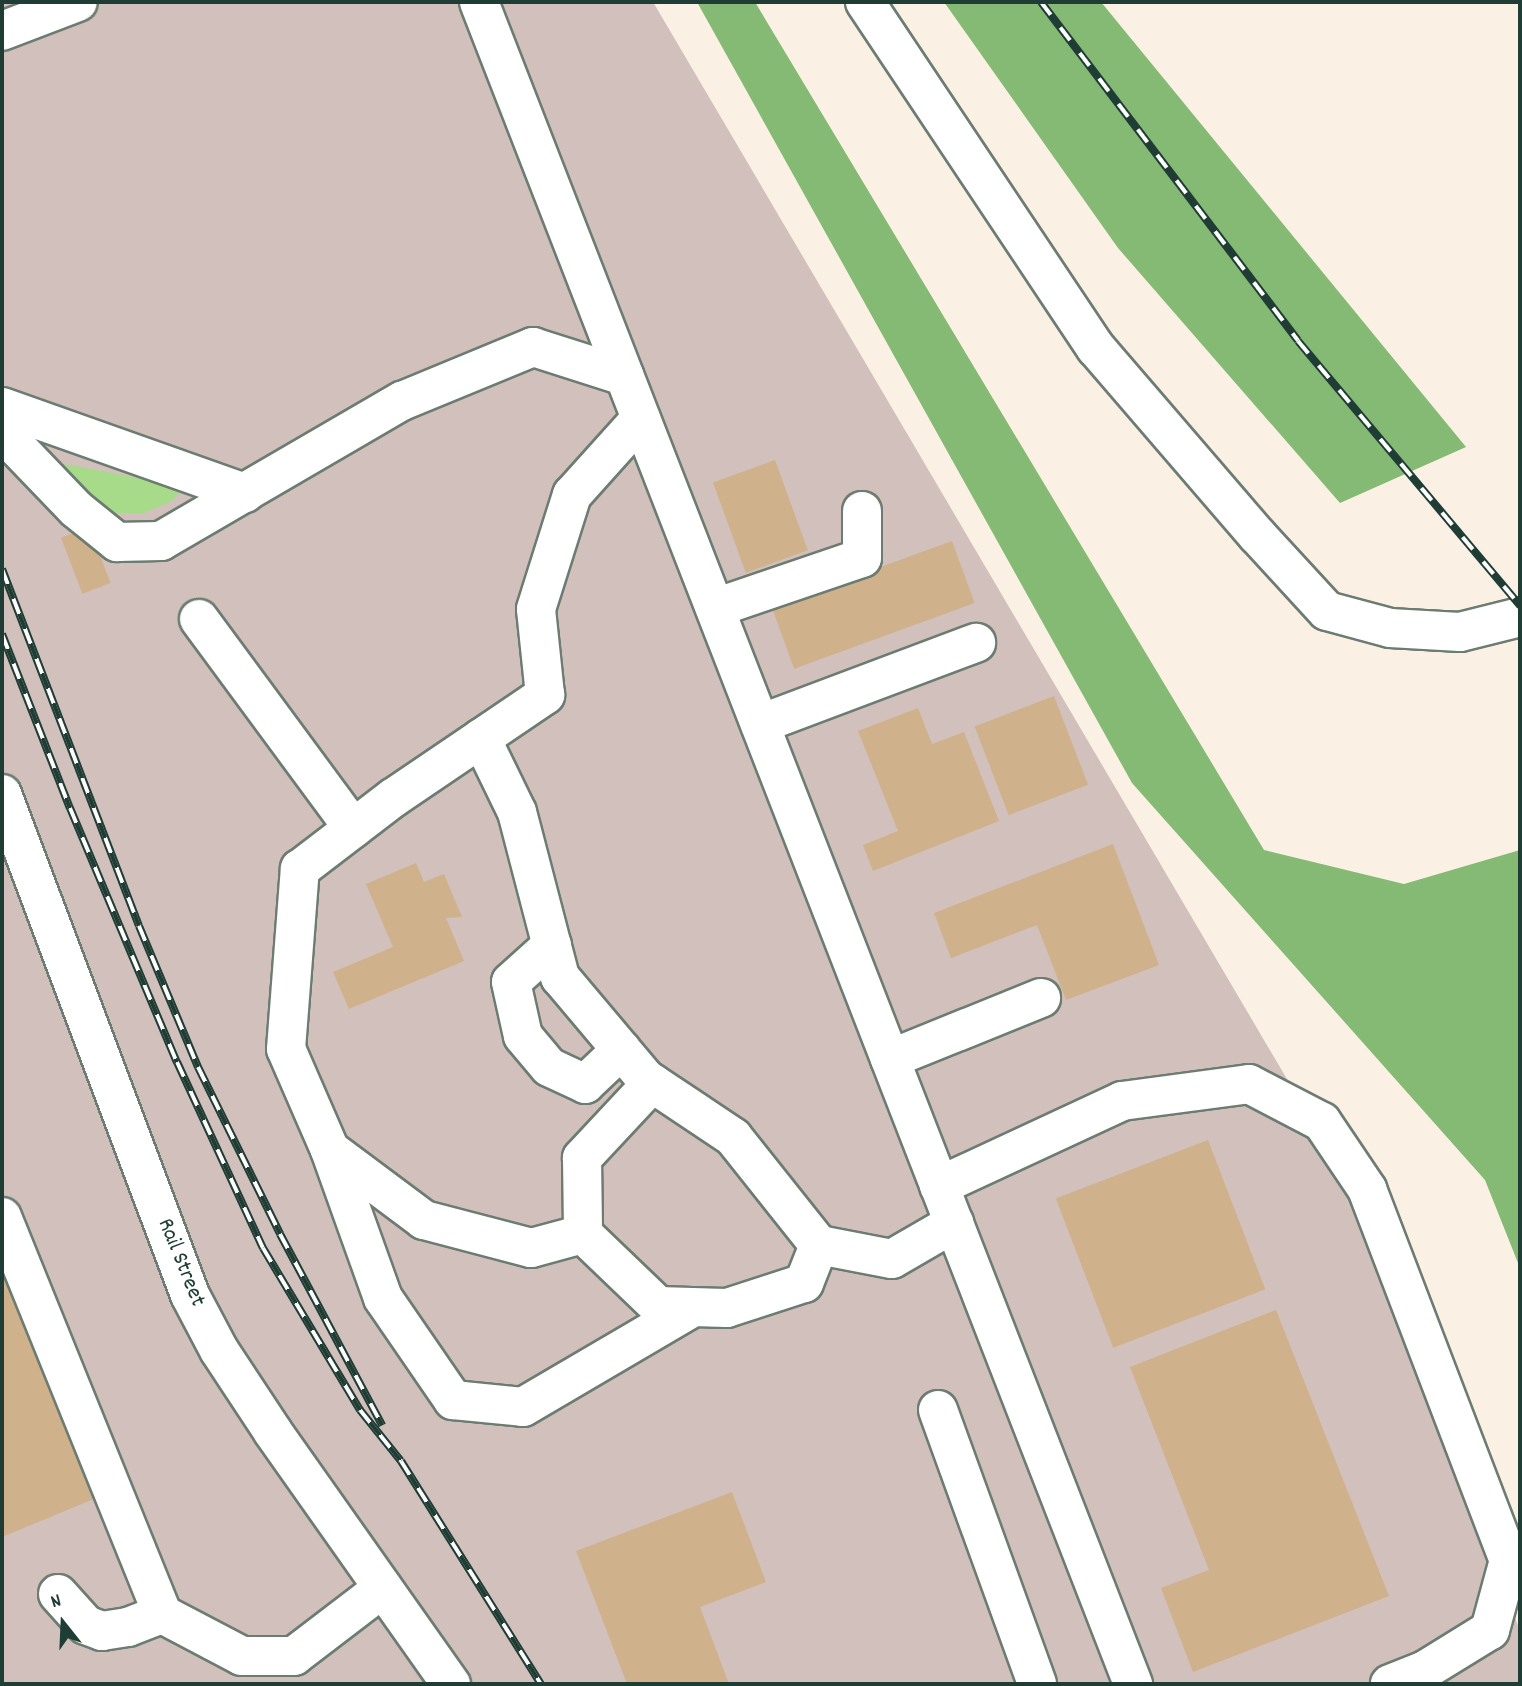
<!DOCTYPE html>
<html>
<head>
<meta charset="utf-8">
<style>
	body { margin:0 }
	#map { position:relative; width:1522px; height:1686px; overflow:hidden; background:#faf0e3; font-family:Dekko,sans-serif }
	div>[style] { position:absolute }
	.industrial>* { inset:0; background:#d1c0bc }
	.green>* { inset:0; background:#a7da89 }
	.forest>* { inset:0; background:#85ba75 }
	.building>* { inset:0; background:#cfb18b; transform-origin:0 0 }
	.roads { filter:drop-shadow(2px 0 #6c7c71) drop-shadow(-2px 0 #6c7c71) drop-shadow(0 2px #6c7c71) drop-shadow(0 -2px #6c7c71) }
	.minor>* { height:38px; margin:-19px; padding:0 19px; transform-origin:19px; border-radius:19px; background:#fff }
	.rail>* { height:8px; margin-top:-4px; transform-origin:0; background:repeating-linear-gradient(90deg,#fff 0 16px,#1f3d34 0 32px); box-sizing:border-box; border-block:2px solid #1f3d34 }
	span { translate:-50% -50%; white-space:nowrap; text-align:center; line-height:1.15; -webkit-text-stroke:5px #fff; paint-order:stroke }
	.street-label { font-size:23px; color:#1f3d34 }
	.frame { position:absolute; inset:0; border:4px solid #1f3d34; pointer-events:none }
	.north { position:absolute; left:28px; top:1588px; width:70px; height:70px; -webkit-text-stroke:5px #fff; paint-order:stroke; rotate:342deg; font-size:19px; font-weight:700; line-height:28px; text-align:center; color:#1f3d34 }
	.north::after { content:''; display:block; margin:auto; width:24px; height:32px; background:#1f3d34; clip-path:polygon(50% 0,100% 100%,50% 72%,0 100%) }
</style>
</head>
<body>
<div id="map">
	<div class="industrial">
		<i style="clip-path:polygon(2px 2px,653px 2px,1364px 1210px,1520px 1631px,1520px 1684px,2px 1684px)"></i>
	</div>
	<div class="green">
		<i style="clip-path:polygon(62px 464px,76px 466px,184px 487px,172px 501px,144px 513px,105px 513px,69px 481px)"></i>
	</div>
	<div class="forest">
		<i style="clip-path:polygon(697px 2px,755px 2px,1264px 850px,1404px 884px,1520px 850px,1520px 1268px,1485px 1180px,1132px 783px)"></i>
		<i style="clip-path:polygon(944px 2px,1101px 2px,1466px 447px,1340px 503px,1118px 248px)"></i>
	</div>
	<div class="building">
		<i style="left:775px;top:460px;width:96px;height:66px;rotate:70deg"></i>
		<i style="left:89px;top:527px;width:60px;height:30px;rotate:69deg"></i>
		<i style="left:952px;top:541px;width:66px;height:192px;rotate:70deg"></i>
		<i style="left:1054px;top:696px;width:95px;height:85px;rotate:69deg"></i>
		<i style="clip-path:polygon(918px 708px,932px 744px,964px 732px,999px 821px,873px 871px,863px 845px,898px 831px,858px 731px)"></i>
		<i style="clip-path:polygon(1113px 844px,1159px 965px,1066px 1000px,1037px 925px,951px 958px,934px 913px)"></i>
		<i style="clip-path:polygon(416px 863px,424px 882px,444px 874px,462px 917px,446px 918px,464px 961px,349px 1009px,333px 972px,393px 947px,366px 884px)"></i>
		<i style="left:1208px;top:1140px;width:160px;height:163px;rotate:69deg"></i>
		<i style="clip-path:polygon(2px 1252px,101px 1496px,2px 1537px)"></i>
		<i style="clip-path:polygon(1276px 1310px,1389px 1596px,1193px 1672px,1161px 1588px,1209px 1570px,1130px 1367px)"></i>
		<i style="clip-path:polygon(732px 1492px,766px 1582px,700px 1607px,729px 1684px,627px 1684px,576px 1551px)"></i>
	</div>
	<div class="roads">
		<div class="minor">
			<i style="left:479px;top:2px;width:1805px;rotate:68.75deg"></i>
			<i style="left:865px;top:2px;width:416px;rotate:56.3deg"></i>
			<i style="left:1096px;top:348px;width:247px;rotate:49.3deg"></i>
			<i style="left:1257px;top:535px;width:103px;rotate:47.4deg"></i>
			<i style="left:1327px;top:611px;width:65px;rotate:15.1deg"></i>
			<i style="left:1390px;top:628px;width:70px;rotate:3.3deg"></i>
			<i style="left:1460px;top:632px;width:62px;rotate:-14deg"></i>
			<i style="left:2px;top:31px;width:81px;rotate:-20.9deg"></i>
			<i style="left:2px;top:407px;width:258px;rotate:19.5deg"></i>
			<i style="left:2px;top:425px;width:12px;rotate:70deg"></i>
			<i style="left:6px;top:436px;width:101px;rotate:46.2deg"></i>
			<i style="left:76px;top:509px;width:53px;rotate:38.8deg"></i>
			<i style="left:117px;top:542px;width:44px;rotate:-1.3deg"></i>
			<i style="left:161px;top:541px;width:279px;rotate:-30.2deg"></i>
			<i style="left:402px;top:401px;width:142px;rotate:-22.4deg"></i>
			<i style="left:533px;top:347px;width:96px;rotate:17.7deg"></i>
			<i style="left:715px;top:608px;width:155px;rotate:-18.8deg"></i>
			<i style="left:862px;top:558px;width:47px;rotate:-90deg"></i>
			<i style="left:199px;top:619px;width:260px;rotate:53.6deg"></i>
			<i style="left:760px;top:724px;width:231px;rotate:-20.6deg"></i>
			<i style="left:481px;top:738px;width:82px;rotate:64.1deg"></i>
			<i style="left:517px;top:812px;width:171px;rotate:75.4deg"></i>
			<i style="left:560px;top:977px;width:133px;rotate:49.9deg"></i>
			<i style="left:646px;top:1079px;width:105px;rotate:33.7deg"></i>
			<i style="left:733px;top:1137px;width:138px;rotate:51.5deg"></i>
			<i style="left:819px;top:1245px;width:74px;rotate:10.9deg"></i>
			<i style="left:892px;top:1259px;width:72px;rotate:-30.1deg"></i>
			<i style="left:2px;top:794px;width:535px;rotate:69.43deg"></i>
			<i style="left:190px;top:1295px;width:62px;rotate:62.2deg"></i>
			<i style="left:219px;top:1350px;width:98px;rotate:56.6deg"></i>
			<i style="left:273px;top:1432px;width:309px;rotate:54.8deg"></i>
			<i style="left:552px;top:945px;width:55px;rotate:137.9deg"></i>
			<i style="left:511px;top:982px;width:55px;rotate:77.5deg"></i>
			<i style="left:523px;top:1036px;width:40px;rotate:50deg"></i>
			<i style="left:549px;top:1067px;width:40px;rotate:25deg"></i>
			<i style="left:585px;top:1084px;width:50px;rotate:-43.4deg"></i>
			<i style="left:890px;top:1059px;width:163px;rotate:-22deg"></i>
			<i style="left:652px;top:1083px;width:103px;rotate:133deg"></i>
			<i style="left:582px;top:1158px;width:76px;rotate:89.2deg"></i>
			<i style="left:583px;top:1234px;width:104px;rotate:43.8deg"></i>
			<i style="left:658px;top:1306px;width:69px;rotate:1.7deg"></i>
			<i style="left:727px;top:1308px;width:81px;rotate:-18deg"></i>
			<i style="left:804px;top:1283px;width:41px;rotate:-68.5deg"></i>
			<i style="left:330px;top:1150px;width:157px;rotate:70.3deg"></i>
			<i style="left:383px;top:1298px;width:124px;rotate:55.5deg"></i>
			<i style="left:453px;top:1400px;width:70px;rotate:5.7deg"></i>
			<i style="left:523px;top:1407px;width:196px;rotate:-30.4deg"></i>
			<i style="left:939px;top:1186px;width:202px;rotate:-24.9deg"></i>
			<i style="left:1122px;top:1101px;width:128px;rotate:-7.6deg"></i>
			<i style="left:1249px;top:1084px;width:82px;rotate:27.5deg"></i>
			<i style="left:1322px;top:1122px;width:81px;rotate:56.1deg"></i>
			<i style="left:1367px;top:1189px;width:397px;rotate:69.1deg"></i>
			<i style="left:1509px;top:1560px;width:73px;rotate:105.2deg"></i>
			<i style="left:1490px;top:1630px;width:76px;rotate:148.4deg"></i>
			<i style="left:1425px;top:1670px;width:38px;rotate:158deg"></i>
			<i style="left:2px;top:1217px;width:428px;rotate:68deg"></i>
			<i style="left:162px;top:1614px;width:90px;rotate:27.7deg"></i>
			<i style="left:242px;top:1656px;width:52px"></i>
			<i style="left:294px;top:1656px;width:112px;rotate:-37.4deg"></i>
			<i style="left:583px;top:1234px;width:54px;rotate:164.9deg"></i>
			<i style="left:531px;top:1248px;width:111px;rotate:-165.3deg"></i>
			<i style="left:424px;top:1220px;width:117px;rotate:-143.3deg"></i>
			<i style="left:330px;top:1150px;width:110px;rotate:-113.5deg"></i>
			<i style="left:286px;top:1049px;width:181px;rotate:-85.6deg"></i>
			<i style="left:300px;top:869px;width:117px;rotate:-37.4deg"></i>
			<i style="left:393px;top:798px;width:184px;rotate:-34.1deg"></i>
			<i style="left:545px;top:695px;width:86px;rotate:-96deg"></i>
			<i style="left:536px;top:609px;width:120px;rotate:-72.5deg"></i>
			<i style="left:572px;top:495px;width:103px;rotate:-48.1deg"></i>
			<i style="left:938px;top:1410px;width:291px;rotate:70.1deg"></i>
			<i style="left:58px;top:1594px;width:42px;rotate:47.9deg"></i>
			<i style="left:86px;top:1625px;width:17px;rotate:21deg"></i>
			<i style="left:102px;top:1631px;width:26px;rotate:-9deg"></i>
			<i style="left:128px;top:1627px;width:36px;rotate:-21deg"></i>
		</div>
	</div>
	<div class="rail">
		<i style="left:1041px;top:2px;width:425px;rotate:52.8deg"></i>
		<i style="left:1298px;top:341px;width:346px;rotate:50deg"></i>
		<i style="left:2px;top:569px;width:382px;rotate:69deg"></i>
		<i style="left:139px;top:926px;width:153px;rotate:67.3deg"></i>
		<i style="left:198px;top:1067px;width:186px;rotate:63.8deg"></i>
		<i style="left:280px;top:1234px;width:217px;rotate:61.9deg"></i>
		<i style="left:2px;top:634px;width:187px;rotate:68.7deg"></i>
		<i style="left:70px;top:808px;width:276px;rotate:67.2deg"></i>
		<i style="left:177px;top:1062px;width:205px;rotate:65.2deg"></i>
		<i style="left:263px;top:1248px;width:189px;rotate:59.1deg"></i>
		<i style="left:360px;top:1410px;width:65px;rotate:51.2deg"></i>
		<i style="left:401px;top:1461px;width:263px;rotate:57.9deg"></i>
	</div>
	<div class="street-label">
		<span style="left:180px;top:1263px;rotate:68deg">Rail Street</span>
	</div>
	<div class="frame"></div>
	<div class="north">N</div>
</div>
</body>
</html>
